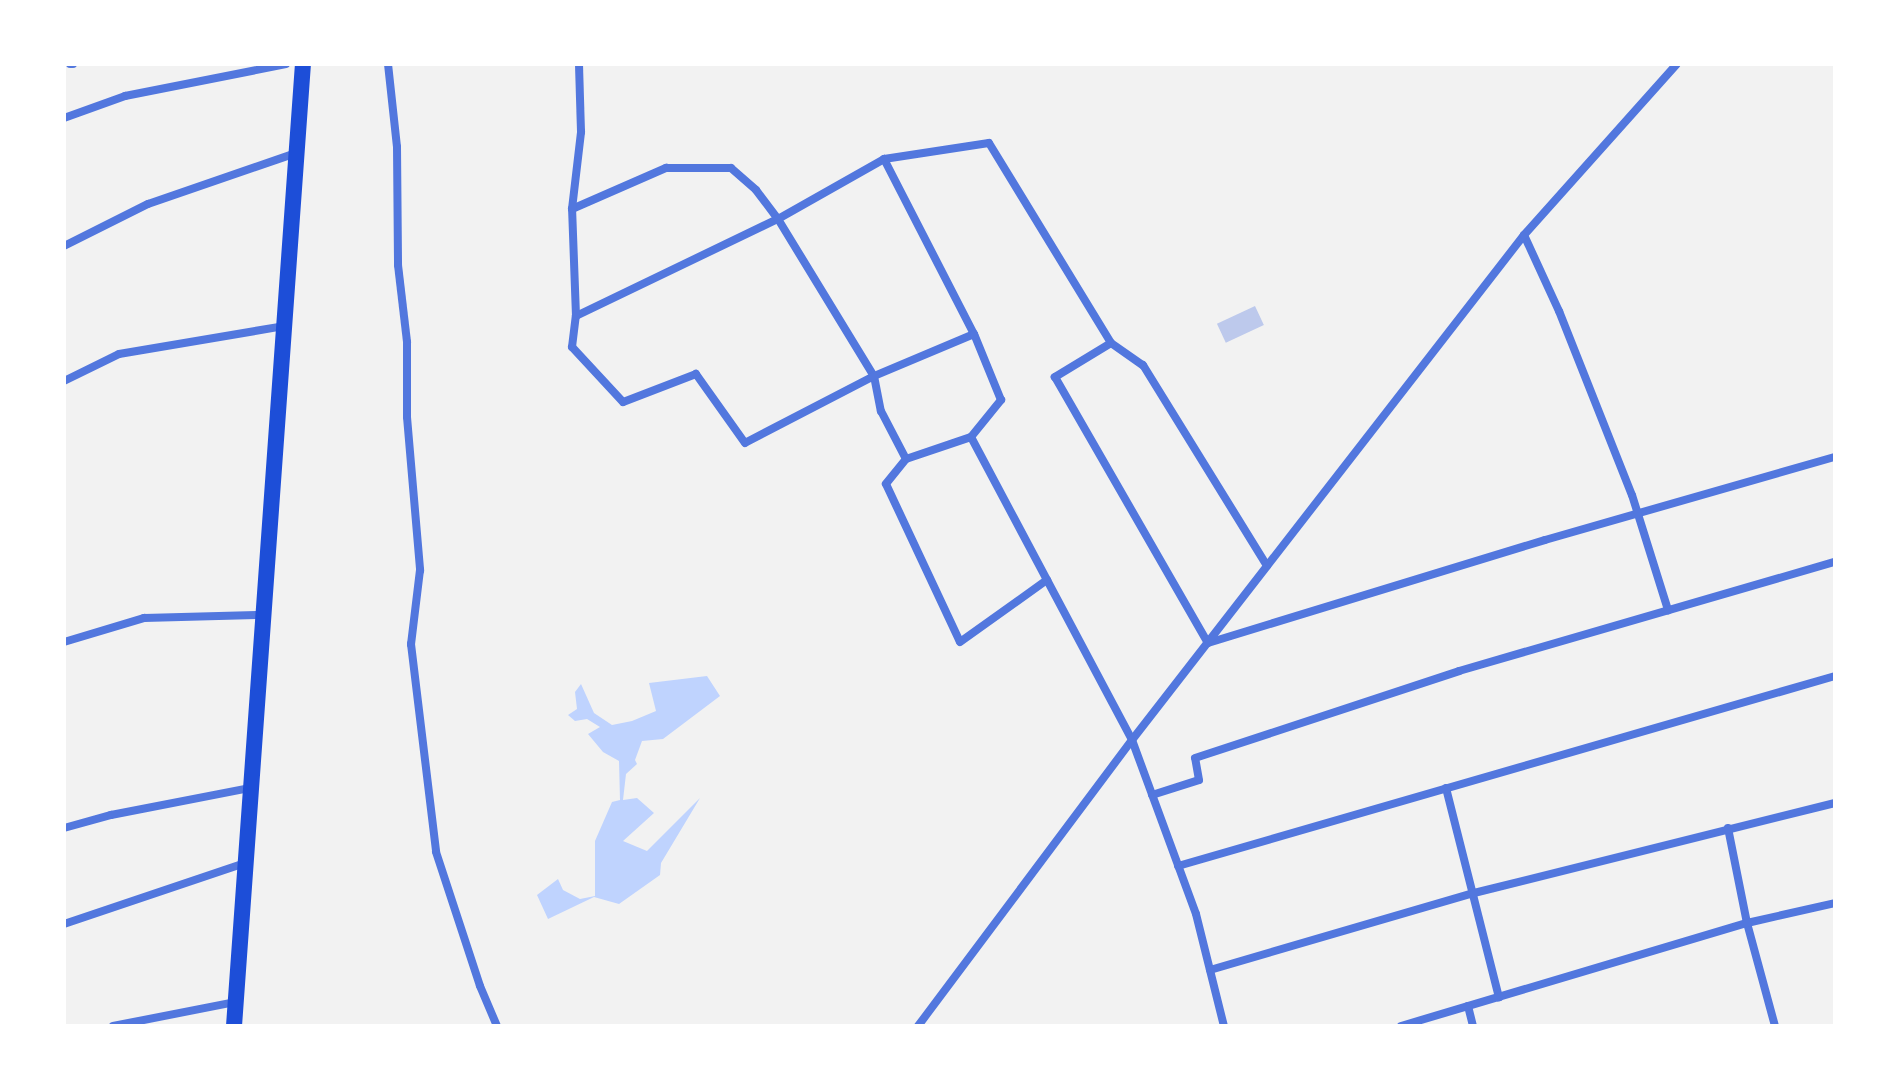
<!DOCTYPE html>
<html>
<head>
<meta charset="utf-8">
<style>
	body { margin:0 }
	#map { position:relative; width:1899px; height:1090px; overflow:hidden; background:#f2f2f2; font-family:"Zilla Slab",serif }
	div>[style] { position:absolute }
	.water>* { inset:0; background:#bfd3fe }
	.building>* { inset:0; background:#bdc9ec; transform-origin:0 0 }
	.minor>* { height:8px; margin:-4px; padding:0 4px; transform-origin:4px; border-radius:4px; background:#5277de }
	.secondary>* { height:16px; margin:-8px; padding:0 8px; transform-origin:8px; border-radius:8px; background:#1d4ed8 }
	span { translate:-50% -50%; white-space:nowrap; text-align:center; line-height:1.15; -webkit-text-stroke:6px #fff; paint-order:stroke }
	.frame { position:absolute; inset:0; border:66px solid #fff; pointer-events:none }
</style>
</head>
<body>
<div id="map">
	<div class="water">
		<i style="clip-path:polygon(707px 676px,720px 696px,663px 739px,642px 741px,635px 760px,637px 764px,626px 774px,623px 800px,637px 798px,654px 813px,623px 841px,647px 851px,700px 798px,661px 863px,660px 875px,619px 904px,594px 897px,548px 919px,537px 895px,558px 879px,563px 890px,580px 899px,595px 896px,595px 841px,612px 802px,620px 800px,619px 761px,603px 752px,588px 734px,600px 727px,587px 719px,575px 721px,568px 715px,577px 709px,575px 692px,581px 684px,594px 713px,612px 725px,632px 721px,656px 711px,649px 683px)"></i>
	</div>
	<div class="building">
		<i style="left:1255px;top:306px;width:21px;height:42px;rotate:65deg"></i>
	</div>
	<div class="minor">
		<i style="left:70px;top:64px;width:3px"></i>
		<i style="left:388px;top:64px;width:83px;rotate:83.8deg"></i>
		<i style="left:397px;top:147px;width:118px;rotate:89.5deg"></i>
		<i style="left:398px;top:265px;width:78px;rotate:83.3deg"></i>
		<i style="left:407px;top:342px;width:75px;rotate:90deg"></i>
		<i style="left:407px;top:417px;width:154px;rotate:85.1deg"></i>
		<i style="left:420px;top:570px;width:75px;rotate:96.9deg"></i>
		<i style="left:411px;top:644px;width:209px;rotate:83.1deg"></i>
		<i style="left:436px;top:852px;width:141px;rotate:71.8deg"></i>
		<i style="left:480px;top:986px;width:43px;rotate:67deg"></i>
		<i style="left:64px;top:118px;width:65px;rotate:-19.8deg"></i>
		<i style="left:125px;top:96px;width:164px;rotate:-11.2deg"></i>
		<i style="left:884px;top:159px;width:106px;rotate:-8.7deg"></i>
		<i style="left:989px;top:143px;width:234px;rotate:58.6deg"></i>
		<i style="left:1111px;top:343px;width:66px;rotate:148.7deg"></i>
		<i style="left:1055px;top:377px;width:307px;rotate:60.1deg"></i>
		<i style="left:1208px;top:643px;width:352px;rotate:-17deg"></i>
		<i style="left:1545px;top:540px;width:302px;rotate:-16deg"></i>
		<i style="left:572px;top:209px;width:103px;rotate:-23.6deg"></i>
		<i style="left:666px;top:168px;width:65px"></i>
		<i style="left:731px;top:168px;width:33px;rotate:41deg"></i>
		<i style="left:756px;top:190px;width:36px;rotate:53deg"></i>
		<i style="left:778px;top:219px;width:184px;rotate:58.6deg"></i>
		<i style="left:874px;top:376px;width:36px;rotate:79deg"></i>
		<i style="left:881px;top:411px;width:54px;rotate:62.5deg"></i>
		<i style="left:906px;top:459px;width:69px;rotate:-18.7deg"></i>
		<i style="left:971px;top:437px;width:343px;rotate:62deg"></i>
		<i style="left:1132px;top:740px;width:185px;rotate:69.8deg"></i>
		<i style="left:1196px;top:914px;width:115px;rotate:76deg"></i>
		<i style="left:1524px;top:235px;width:84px;rotate:65.3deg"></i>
		<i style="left:1559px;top:311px;width:198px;rotate:68.4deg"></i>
		<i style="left:1632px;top:495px;width:121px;rotate:72.6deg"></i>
		<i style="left:64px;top:246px;width:94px;rotate:-26.6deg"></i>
		<i style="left:148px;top:204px;width:157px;rotate:-19deg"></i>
		<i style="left:576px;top:316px;width:224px;rotate:-25.7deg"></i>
		<i style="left:778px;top:219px;width:122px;rotate:-29.5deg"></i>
		<i style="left:884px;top:159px;width:197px;rotate:62.8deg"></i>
		<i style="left:974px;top:334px;width:108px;rotate:157.2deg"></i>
		<i style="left:874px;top:376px;width:145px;rotate:152.6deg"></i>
		<i style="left:745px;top:443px;width:85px;rotate:-125.4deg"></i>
		<i style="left:696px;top:374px;width:78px;rotate:159deg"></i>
		<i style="left:623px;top:402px;width:75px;rotate:-132.8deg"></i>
		<i style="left:572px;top:347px;width:31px;rotate:-83deg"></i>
		<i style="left:576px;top:316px;width:107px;rotate:-92.1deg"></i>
		<i style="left:572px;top:209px;width:78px;rotate:-83.3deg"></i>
		<i style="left:581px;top:132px;width:68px;rotate:-91.7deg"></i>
		<i style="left:1111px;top:343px;width:39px;rotate:35deg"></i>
		<i style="left:1143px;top:365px;width:236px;rotate:58.3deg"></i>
		<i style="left:64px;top:381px;width:61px;rotate:-26.1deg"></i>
		<i style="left:119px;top:354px;width:167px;rotate:-9.6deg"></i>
		<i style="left:971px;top:437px;width:48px;rotate:-51deg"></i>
		<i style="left:1001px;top:400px;width:71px;rotate:-112.2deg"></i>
		<i style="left:906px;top:459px;width:32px;rotate:129deg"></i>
		<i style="left:886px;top:484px;width:174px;rotate:64.9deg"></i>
		<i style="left:960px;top:642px;width:107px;rotate:-35.5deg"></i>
		<i style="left:64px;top:642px;width:84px;rotate:-16.7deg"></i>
		<i style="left:144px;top:618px;width:118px;rotate:-1.5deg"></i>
		<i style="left:1446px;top:788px;width:216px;rotate:75.8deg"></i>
		<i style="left:1152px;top:795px;width:49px;rotate:-17.7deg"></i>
		<i style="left:1199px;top:780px;width:22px;rotate:-100deg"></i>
		<i style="left:1195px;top:758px;width:278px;rotate:-18.2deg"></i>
		<i style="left:1459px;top:671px;width:391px;rotate:-16.2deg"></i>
		<i style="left:64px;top:828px;width:49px;rotate:-15.5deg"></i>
		<i style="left:111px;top:815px;width:142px;rotate:-11deg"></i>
		<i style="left:1728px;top:828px;width:97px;rotate:78.7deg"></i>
		<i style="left:1747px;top:923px;width:107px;rotate:74.8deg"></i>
		<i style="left:1178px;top:866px;width:684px;rotate:-16.13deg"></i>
		<i style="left:64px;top:924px;width:191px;rotate:-18.6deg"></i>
		<i style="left:1210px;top:970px;width:275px;rotate:-16.3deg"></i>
		<i style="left:1474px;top:893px;width:372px;rotate:-14deg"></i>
		<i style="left:1468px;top:1006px;width:21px;rotate:76deg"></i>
		<i style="left:113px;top:1026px;width:124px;rotate:-11.1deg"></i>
		<i style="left:918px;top:1026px;width:357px;rotate:-53.2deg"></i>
		<i style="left:1132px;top:740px;width:639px;rotate:-52.18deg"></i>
		<i style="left:1524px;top:235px;width:229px;rotate:-48.2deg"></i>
		<i style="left:1401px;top:1026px;width:361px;rotate:-16.6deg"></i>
		<i style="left:1747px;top:923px;width:90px;rotate:-12.8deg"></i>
	</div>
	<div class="secondary">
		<i style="left:234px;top:1026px;width:964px;rotate:-85.9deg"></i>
	</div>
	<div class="frame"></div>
</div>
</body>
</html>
